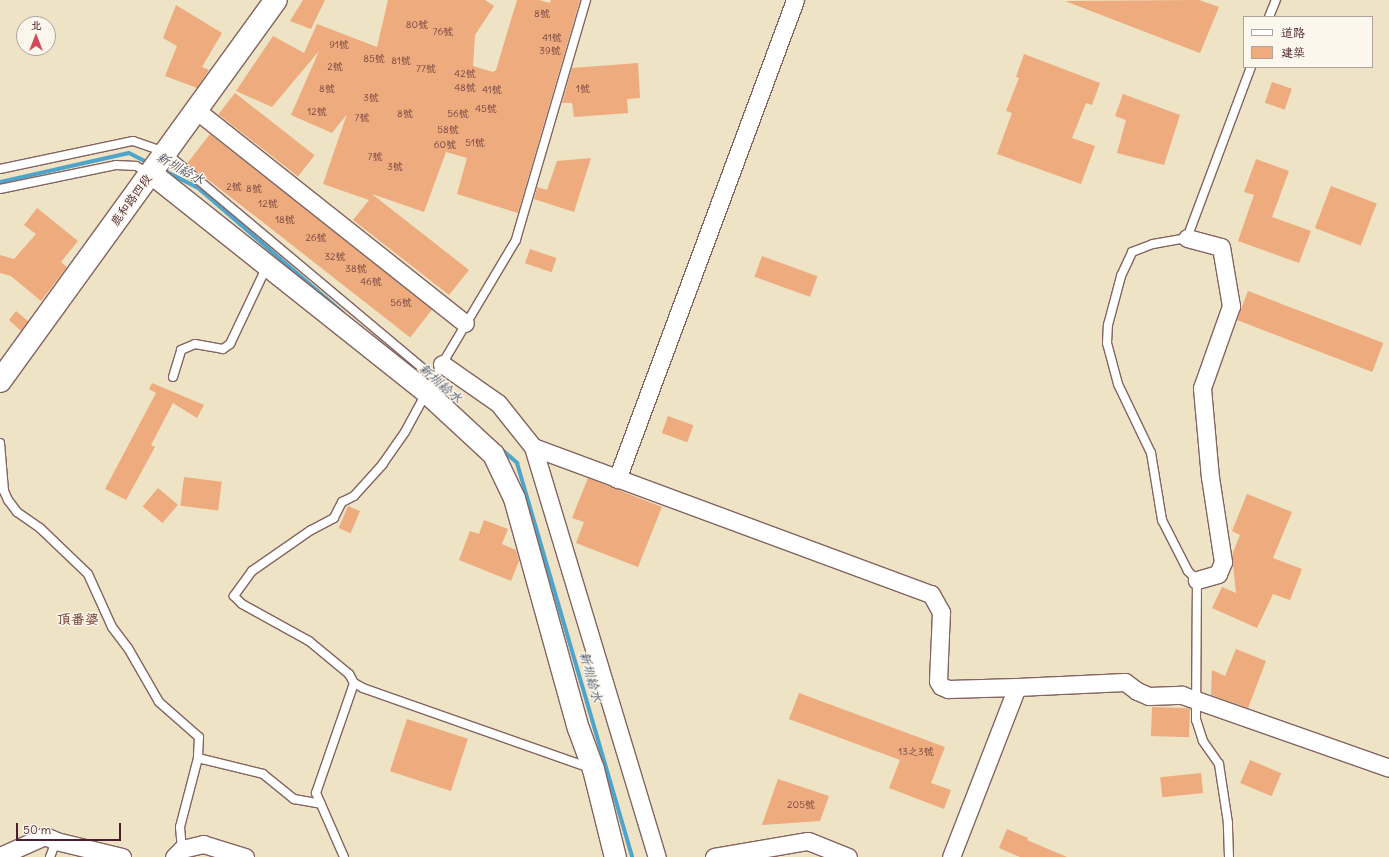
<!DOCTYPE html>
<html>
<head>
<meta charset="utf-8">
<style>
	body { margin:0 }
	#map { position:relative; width:1389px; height:857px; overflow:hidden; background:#eee3c4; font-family:Delius,"LXGW WenKai TC",sans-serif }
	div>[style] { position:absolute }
	.stream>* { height:4px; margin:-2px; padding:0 2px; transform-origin:2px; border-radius:2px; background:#4fa4cb }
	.building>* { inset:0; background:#edab7e; transform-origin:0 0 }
	.roads { filter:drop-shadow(1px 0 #836461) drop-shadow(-1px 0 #836461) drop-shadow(0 1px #836461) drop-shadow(0 -1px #836461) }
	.service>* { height:8px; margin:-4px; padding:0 4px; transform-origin:4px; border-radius:4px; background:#fff }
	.minor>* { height:17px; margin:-8.5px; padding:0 8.5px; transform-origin:8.5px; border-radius:8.5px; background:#fff }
	.tertiary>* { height:21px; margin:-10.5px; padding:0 10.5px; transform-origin:10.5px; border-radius:10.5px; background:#fff }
	.secondary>* { height:22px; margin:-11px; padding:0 11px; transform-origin:11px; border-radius:11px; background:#fff }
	span { translate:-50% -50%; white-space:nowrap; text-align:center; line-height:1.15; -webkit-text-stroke:3px #fbf7ec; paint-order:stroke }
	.number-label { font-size:10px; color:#734240 }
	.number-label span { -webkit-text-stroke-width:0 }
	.street-label { font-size:12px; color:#4a1f2b }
	.water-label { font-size:13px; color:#4c546b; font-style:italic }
	.quarter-label { font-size:14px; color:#835048; font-weight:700 }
	.legend { position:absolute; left:1243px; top:16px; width:130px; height:52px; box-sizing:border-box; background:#fbf7ec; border:1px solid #b4a19f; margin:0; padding:5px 7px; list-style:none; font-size:12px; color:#4a1f2b }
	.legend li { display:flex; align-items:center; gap:8px; height:20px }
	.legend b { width:20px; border:1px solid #b4a19f }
	.north { position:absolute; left:16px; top:16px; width:40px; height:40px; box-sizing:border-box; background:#fbf7ec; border:1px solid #b4a19f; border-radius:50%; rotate:0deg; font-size:11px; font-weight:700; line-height:16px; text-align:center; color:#4a1f2b }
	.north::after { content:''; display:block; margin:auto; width:14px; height:18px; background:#d1495b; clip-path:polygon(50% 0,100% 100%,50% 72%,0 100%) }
	.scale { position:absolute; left:16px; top:823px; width:105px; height:18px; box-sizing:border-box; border:2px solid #4a1f2b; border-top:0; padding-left:5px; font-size:12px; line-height:14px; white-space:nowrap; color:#4a1f2b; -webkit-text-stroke:3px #fbf7ec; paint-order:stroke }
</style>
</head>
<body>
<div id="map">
	<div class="stream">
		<i style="left:163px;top:170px;width:38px;rotate:27deg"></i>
		<i style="left:197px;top:187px;width:193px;rotate:40.8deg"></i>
		<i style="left:0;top:182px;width:132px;rotate:-12.7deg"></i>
		<i style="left:129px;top:153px;width:22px;rotate:27deg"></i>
		<i style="left:500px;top:448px;width:23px;rotate:41deg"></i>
		<i style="left:517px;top:463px;width:410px;rotate:73.7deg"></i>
	</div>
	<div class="building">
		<i style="clip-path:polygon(303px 0,325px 0,311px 29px,290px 21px)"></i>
		<i style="clip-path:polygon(388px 0,485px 0,494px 6px,475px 35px,473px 66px,493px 72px,496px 70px,517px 0,539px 0,550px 3px,551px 0,580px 0,518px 213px,457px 194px,467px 158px,446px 152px,424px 212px,372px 194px,469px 270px,449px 295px,353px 220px,369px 200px,323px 184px,347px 114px,332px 133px,291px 115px,319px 51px,272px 107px,236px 91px,273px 36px,304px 53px,317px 24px,377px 47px)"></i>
		<i style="clip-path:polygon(1199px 0,1219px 7px,1200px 53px,1065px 1px)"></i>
		<i style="clip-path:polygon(176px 5px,222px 33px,202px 67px,209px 70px,197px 88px,165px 76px,177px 46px,163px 38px)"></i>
		<i style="clip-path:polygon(1024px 54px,1100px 83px,1092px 105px,1086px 103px,1072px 138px,1095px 146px,1081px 184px,997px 154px,1012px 113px,1006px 111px,1019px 78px,1016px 77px)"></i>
		<i style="clip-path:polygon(638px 63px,640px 98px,627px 99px,628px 113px,574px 117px,572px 103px,562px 103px,572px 68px)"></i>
		<i style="left:1272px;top:82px;width:21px;height:22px;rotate:19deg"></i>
		<i style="left:235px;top:93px;width:101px;height:27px;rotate:38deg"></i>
		<i style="clip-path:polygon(1123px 94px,1180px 115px,1164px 165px,1117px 153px,1126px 120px,1115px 116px)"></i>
		<i style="left:210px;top:134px;width:283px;height:37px;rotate:38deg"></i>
		<i style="clip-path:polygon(591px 158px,574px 212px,534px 199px,537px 187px,547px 190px,557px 161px)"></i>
		<i style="clip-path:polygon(1256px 159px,1289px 171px,1272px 217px,1311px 231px,1299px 263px,1238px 241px,1254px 195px,1244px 192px)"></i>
		<i style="left:1331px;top:186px;width:49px;height:45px;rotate:21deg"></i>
		<i style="clip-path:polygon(37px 208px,78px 241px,61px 262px,67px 267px,41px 301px,11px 276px,0 273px,0 255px,14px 259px,36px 234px,24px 225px)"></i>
		<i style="left:530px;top:249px;width:28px;height:15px;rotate:19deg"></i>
		<i style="left:762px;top:256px;width:59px;height:22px;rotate:20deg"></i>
		<i style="left:1248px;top:291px;width:145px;height:31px;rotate:21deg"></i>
		<i style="clip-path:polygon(16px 311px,28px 321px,21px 331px,9px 320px)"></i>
		<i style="clip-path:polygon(152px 383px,204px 405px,197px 418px,173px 403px,151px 445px,155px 447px,126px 500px,105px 489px,156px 393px,149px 389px)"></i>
		<i style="left:668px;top:416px;width:27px;height:18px;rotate:20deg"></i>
		<i style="left:184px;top:477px;width:38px;height:29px;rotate:7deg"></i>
		<i style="clip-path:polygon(588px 478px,662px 507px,638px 567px,576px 543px,584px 522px,572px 518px)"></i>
		<i style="left:158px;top:488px;width:26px;height:24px;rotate:40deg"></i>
		<i style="clip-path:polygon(1247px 494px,1292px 512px,1273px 558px,1302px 569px,1290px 600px,1273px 594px,1257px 628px,1212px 608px,1222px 587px,1236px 593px,1232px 555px,1240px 535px,1232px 531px)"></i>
		<i style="left:348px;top:506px;width:13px;height:24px;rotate:23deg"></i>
		<i style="clip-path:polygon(484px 520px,508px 529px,502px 544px,516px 550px,519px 561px,511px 581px,459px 560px,470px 531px,479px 534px)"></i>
		<i style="clip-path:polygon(1236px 649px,1266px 661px,1248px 708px,1211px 695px,1212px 670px,1225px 676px)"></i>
		<i style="clip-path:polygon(799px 693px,945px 747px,931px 783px,951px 790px,944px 809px,889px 788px,900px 760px,789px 719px)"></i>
		<i style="left:1152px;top:707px;width:38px;height:29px;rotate:2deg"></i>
		<i style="left:407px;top:719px;width:64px;height:55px;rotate:18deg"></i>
		<i style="left:1250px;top:760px;width:34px;height:25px;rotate:23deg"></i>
		<i style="left:1201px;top:773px;width:20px;height:41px;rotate:84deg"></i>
		<i style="clip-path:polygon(778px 779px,829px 796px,820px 821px,762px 825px)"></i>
		<i style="clip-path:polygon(1007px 829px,1028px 838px,1027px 840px,1067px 857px,1020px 857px,999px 848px)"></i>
	</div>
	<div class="roads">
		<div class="service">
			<i style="left:586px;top:0;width:250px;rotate:106.3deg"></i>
			<i style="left:516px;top:240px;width:144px;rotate:120.8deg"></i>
			<i style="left:442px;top:364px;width:77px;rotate:118.6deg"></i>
			<i style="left:405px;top:432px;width:39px;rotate:125deg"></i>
			<i style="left:383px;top:464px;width:43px;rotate:132.2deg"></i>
			<i style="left:354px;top:496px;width:13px;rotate:153deg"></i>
			<i style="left:342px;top:502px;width:18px;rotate:117deg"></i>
			<i style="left:334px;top:518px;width:26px;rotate:152deg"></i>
			<i style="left:311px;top:530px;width:72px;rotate:145.2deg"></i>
			<i style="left:252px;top:571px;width:31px;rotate:126deg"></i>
			<i style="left:234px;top:596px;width:11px;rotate:45deg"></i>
			<i style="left:242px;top:604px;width:77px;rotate:28.9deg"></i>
			<i style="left:309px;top:641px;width:52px;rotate:39.5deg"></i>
			<i style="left:349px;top:674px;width:10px;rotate:61deg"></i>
			<i style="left:354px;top:683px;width:10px;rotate:29deg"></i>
			<i style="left:363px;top:688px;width:241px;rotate:19.4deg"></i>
			<i style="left:1269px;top:17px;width:18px;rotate:-68deg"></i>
			<i style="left:0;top:169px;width:136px;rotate:-11.9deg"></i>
			<i style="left:133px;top:141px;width:34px;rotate:19deg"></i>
			<i style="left:165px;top:152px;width:351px;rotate:40deg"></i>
			<i style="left:0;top:189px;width:118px;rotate:-11.7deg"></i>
			<i style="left:116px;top:165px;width:20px;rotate:3deg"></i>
			<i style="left:136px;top:166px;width:15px;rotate:28deg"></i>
			<i style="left:173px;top:377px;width:28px;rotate:-73deg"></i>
			<i style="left:181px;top:350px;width:15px;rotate:-23deg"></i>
			<i style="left:195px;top:344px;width:28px;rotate:10deg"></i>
			<i style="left:223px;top:349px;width:9px;rotate:-36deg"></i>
			<i style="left:230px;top:344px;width:86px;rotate:-64.6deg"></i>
			<i style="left:0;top:443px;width:48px;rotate:85.2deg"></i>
			<i style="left:4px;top:491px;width:10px;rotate:66deg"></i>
			<i style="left:8px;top:500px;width:15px;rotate:53deg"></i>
			<i style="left:17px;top:512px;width:28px;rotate:35deg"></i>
			<i style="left:40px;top:528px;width:66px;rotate:43.8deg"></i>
			<i style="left:88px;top:574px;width:58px;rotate:65.6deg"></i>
			<i style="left:112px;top:627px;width:26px;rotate:53deg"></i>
			<i style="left:128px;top:648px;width:62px;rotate:60.1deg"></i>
			<i style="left:159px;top:702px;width:53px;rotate:41.2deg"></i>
			<i style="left:199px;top:737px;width:21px;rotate:93deg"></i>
			<i style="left:198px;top:758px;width:71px;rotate:104.6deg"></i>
			<i style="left:180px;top:827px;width:22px;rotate:85deg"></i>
			<i style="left:198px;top:758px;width:67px;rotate:13.8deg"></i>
			<i style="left:263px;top:774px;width:40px;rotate:39deg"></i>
			<i style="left:294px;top:799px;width:27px;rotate:10deg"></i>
			<i style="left:50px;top:857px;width:17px;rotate:-69deg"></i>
			<i style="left:344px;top:857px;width:70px;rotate:-113.6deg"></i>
			<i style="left:316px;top:793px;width:116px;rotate:-70.9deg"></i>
			<i style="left:1229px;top:857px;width:34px;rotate:-92deg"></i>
			<i style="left:1228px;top:823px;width:60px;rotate:-98.7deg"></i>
			<i style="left:1219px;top:764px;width:28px;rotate:-125deg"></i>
			<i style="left:1203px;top:741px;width:22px;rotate:-108deg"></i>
			<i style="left:1196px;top:720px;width:140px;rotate:-89.6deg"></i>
			<i style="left:1197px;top:580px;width:13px;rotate:-135deg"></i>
			<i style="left:1188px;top:571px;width:57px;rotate:-117deg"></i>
			<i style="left:1162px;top:520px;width:68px;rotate:-99.3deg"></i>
			<i style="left:1151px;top:453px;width:76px;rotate:-115.6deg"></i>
			<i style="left:1118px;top:384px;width:42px;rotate:-105deg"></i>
			<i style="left:1107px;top:343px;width:18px;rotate:-87deg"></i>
			<i style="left:1108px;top:325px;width:51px;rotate:-75.1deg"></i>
			<i style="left:1121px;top:276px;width:26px;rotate:-65deg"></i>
			<i style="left:1132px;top:252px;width:22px;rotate:-21deg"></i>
			<i style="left:1153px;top:244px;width:35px;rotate:-10deg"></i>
			<i style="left:1187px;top:238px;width:183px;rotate:-69.5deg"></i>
		</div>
		<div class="minor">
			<i style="left:196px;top:110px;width:343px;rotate:38.4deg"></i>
			<i style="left:1187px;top:238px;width:35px;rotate:15deg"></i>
			<i style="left:1221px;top:247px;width:60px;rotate:80.4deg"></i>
			<i style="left:1231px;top:306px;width:87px;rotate:109.5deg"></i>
			<i style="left:1202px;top:388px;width:89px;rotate:84.9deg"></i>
			<i style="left:1210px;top:477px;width:86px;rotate:81.3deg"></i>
			<i style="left:1223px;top:562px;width:13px;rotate:113deg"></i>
			<i style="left:1218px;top:574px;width:22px;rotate:164deg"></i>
			<i style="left:442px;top:364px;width:68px;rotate:34.9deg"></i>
			<i style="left:498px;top:403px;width:56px;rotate:51.5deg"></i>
			<i style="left:533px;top:447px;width:424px;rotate:20.3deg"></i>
			<i style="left:931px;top:594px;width:21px;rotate:61deg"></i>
			<i style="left:941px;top:612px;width:69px;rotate:92.5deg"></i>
			<i style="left:938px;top:681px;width:6px;rotate:59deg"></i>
			<i style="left:941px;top:686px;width:8px;rotate:23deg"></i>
			<i style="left:948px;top:689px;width:69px;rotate:-1.7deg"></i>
			<i style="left:533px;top:447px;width:428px;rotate:73.2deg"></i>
			<i style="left:617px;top:479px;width:511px;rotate:-69.61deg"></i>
			<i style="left:0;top:856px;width:49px;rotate:-24deg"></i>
			<i style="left:45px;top:836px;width:12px;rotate:24deg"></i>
			<i style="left:56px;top:841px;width:68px;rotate:13.6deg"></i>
			<i style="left:174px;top:857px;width:11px;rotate:-45deg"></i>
			<i style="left:182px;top:849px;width:22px;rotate:-13deg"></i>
			<i style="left:203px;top:844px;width:44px;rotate:17.2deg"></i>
			<i style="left:714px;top:857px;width:95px;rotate:-9.7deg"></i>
			<i style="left:808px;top:841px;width:43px;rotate:21.8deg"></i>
			<i style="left:951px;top:857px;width:182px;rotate:-68.8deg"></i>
			<i style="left:1017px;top:687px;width:108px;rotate:-2.7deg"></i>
			<i style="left:1125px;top:682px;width:15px;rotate:37deg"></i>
			<i style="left:1137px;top:691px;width:13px;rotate:23deg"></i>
			<i style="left:1149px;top:696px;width:33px;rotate:-2deg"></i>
			<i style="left:1182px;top:695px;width:219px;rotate:19.4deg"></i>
		</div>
		<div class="tertiary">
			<i style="left:151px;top:173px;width:352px;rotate:38.5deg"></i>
			<i style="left:426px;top:392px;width:91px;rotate:42.8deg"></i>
			<i style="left:493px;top:454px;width:49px;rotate:64.5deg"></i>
			<i style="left:514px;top:498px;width:239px;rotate:74.5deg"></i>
			<i style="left:578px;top:728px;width:44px;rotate:69.9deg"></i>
			<i style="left:593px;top:769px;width:91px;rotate:76deg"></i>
		</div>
		<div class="secondary">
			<i style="left:0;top:381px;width:470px;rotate:-54.1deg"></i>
		</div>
	</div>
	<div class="number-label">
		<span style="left:542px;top:14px">8號</span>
		<span style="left:417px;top:25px">80號</span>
		<span style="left:443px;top:32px">76號</span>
		<span style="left:552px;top:38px">41號</span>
		<span style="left:339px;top:45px">91號</span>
		<span style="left:550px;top:51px">39號</span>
		<span style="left:374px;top:59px">85號</span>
		<span style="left:401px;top:61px">81號</span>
		<span style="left:335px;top:67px">2號</span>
		<span style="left:426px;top:69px">77號</span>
		<span style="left:465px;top:74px">42號</span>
		<span style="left:465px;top:88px">48號</span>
		<span style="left:327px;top:89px">8號</span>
		<span style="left:583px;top:89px">1號</span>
		<span style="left:492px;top:90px">41號</span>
		<span style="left:371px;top:98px">3號</span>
		<span style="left:486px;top:109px">45號</span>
		<span style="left:317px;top:112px">12號</span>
		<span style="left:405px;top:114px">8號</span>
		<span style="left:458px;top:114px">56號</span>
		<span style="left:362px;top:118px">7號</span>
		<span style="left:448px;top:130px">58號</span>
		<span style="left:475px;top:143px">51號</span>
		<span style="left:445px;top:145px">60號</span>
		<span style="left:375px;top:157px">7號</span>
		<span style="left:395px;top:167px">3號</span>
		<span style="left:234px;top:187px">2號</span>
		<span style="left:254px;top:189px">8號</span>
		<span style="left:268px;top:204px">12號</span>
		<span style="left:285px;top:220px">18號</span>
		<span style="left:316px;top:238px">26號</span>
		<span style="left:335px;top:257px">32號</span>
		<span style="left:356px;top:269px">38號</span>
		<span style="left:371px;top:282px">46號</span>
		<span style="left:401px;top:303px">56號</span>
		<span style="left:916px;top:752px">13之3號</span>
		<span style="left:801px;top:805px">205號</span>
	</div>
	<div class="street-label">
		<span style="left:131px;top:200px;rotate:-54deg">鹿和路四段</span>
	</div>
	<div class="water-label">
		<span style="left:180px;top:169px;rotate:29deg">新圳給水</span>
		<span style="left:440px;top:384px;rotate:41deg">新圳給水</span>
		<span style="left:590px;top:677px;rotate:74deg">新圳給水</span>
	</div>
	<div class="quarter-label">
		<span style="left:78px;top:619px">頂番婆</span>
	</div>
	<ul class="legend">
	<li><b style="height:5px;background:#fff"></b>道路</li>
	<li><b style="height:11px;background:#edab7e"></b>建築</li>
	</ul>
	<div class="north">北</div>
	<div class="scale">50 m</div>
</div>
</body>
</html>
